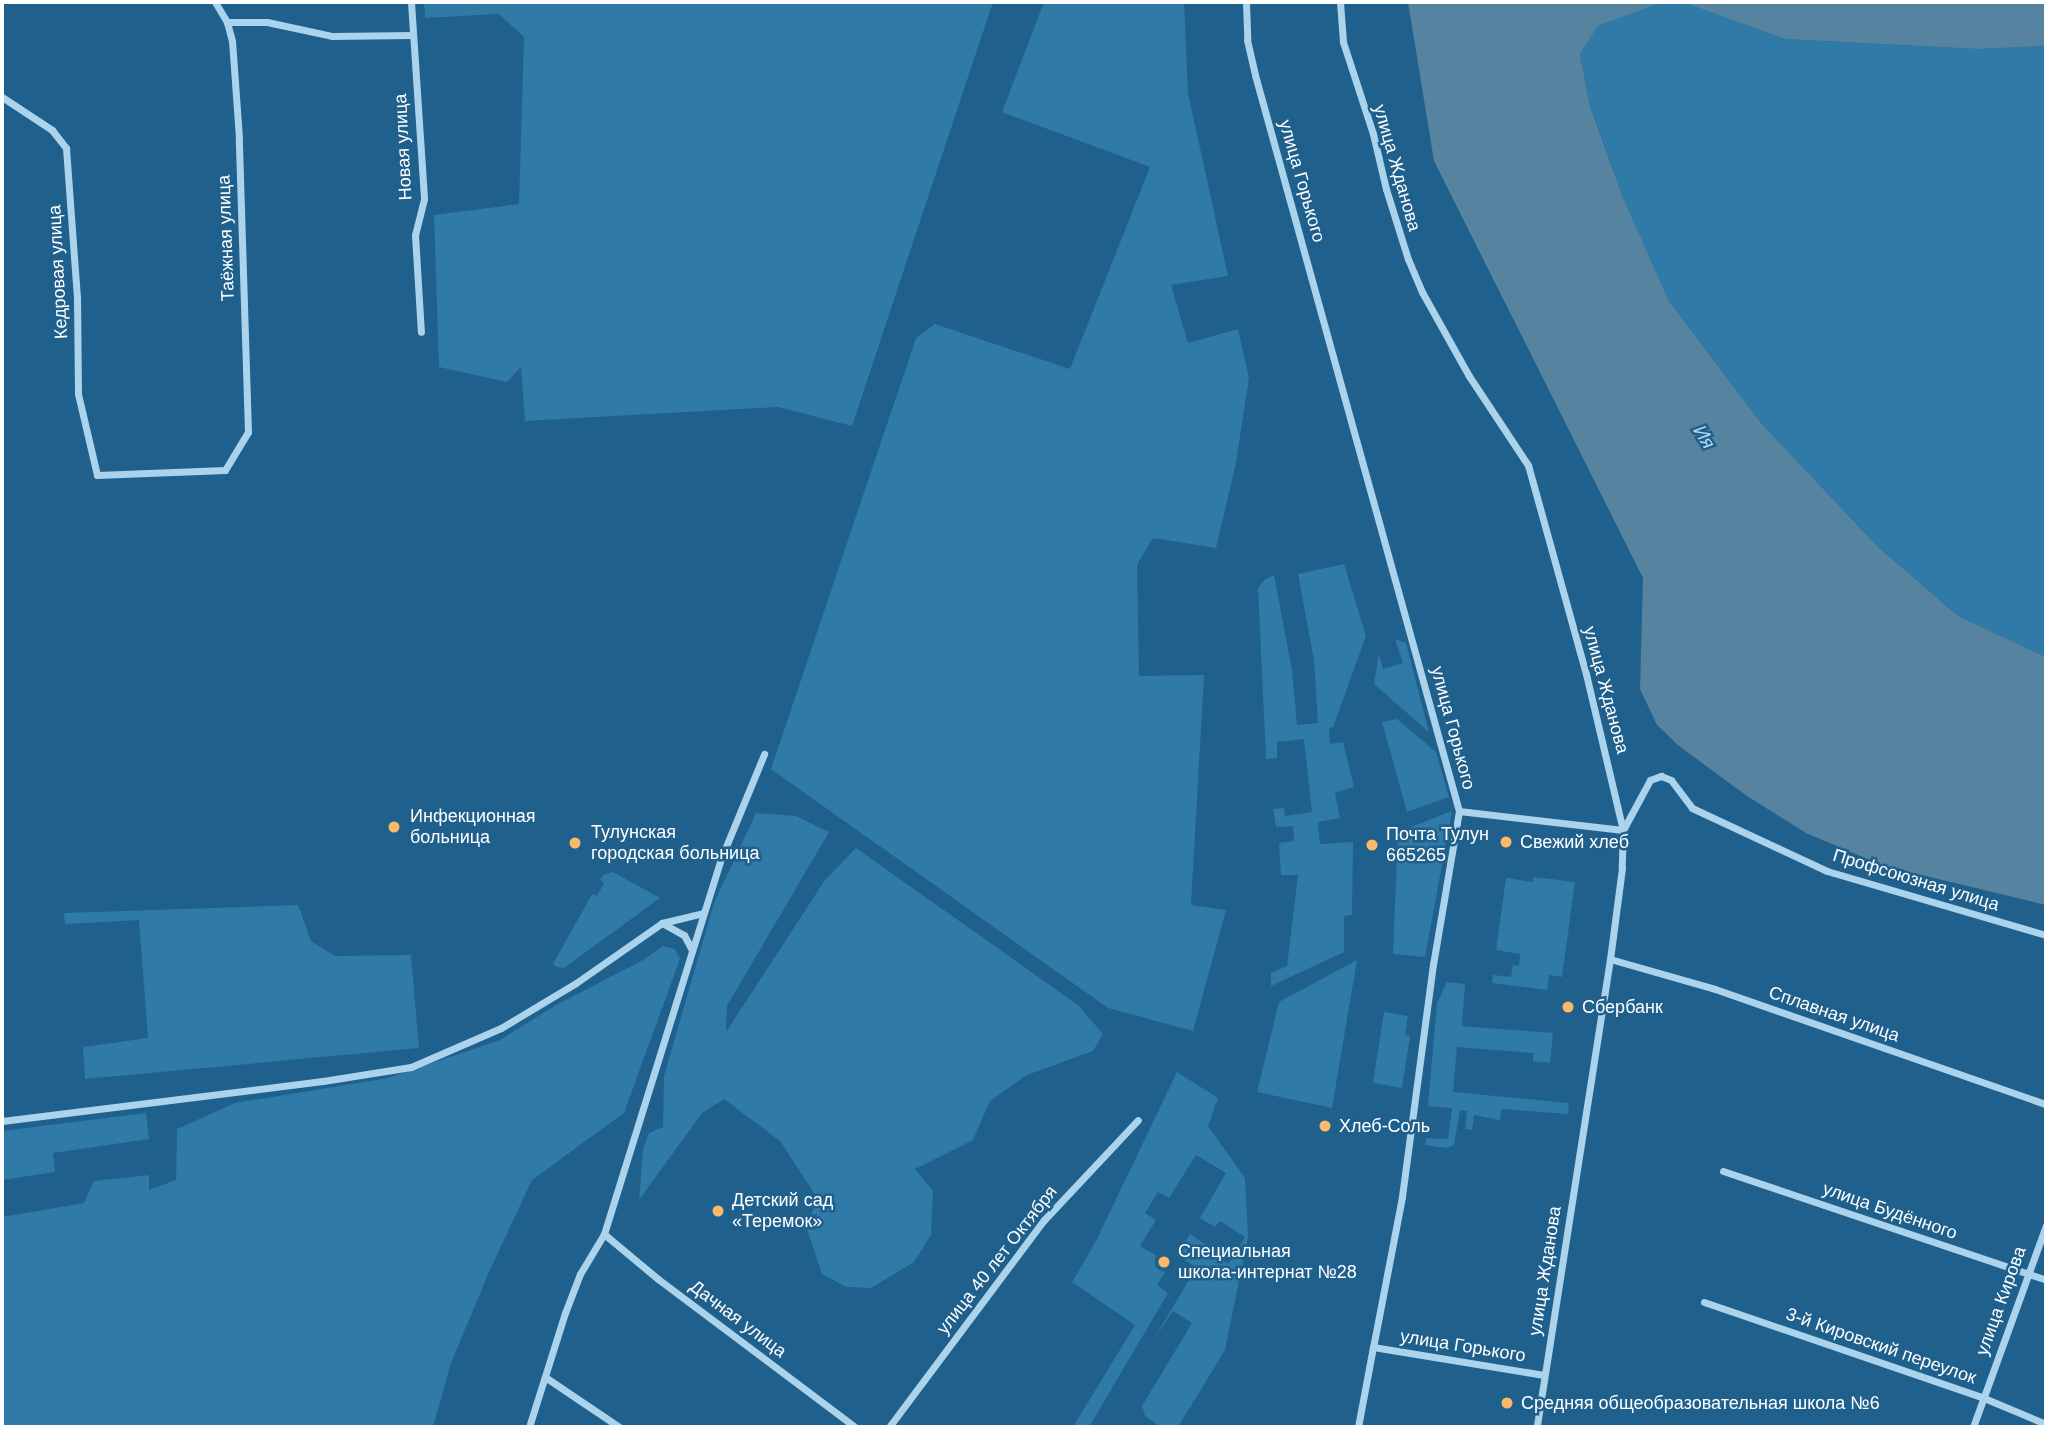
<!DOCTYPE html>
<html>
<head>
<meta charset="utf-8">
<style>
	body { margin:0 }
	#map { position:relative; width:2048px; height:1429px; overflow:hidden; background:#1f608c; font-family:Arial,sans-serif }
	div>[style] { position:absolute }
	.green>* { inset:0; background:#2f7aa7 }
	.water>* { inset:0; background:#5583a0 }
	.minor>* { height:7px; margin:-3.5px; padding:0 3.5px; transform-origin:3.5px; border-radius:3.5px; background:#acd3ec }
	.dots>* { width:19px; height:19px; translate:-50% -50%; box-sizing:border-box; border:4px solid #1f608c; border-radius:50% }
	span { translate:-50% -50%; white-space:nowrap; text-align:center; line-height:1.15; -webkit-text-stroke:5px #1f608c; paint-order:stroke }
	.street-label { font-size:18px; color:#fff }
	.poi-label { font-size:18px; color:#fff }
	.left { translate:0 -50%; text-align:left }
	.water-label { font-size:19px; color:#b7ddf3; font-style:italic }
	.frame { position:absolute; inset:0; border:4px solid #fff; pointer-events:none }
</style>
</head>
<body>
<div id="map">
	<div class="green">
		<i style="clip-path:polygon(424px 2px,993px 2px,852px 426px,778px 407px,525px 421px,521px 367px,507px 382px,439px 367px,434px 215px,519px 204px,524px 37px,499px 14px,425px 18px)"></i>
		<i style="clip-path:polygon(1044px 2px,1184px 2px,1188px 93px,1228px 276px,1171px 285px,1188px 343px,1238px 329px,1249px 378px,1236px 463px,1216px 548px,1153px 538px,1137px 565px,1139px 676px,1204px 675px,1191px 905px,1226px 910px,1193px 1031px,1108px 1008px,771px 769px,916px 338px,935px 324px,1070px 369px,1150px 167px,1002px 112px)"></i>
		<i style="clip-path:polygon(1684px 2px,1785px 39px,1978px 49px,2046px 46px,2046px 657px,1958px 616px,1878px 547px,1761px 423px,1669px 301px,1622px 195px,1590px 105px,1580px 54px,1598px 26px,1660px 3px)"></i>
		<i style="clip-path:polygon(1344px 564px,1366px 636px,1333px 727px,1329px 728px,1330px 744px,1343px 742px,1354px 787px,1335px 793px,1340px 818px,1318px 822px,1320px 844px,1353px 842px,1352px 915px,1344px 916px,1344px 952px,1271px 986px,1271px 973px,1287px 966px,1298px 875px,1281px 875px,1279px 843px,1294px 841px,1293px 826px,1276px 827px,1273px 809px,1284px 808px,1285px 816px,1312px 812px,1304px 739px,1277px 742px,1277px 758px,1266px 759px,1258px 589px,1264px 580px,1274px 575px,1292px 670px,1297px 725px,1318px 723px,1314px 660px,1298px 574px)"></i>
		<i style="clip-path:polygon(1395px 639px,1406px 643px,1429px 732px,1374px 684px,1379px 654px,1383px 669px,1403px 663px)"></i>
		<i style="clip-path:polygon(1397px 719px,1436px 752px,1449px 797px,1407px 812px,1382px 722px)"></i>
		<i style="clip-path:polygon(1452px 811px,1425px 957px,1393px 954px,1398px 832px)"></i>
		<i style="clip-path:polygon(756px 813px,796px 816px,829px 832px,727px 1006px,726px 1032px,825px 880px,856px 848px,1078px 1005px,1103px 1034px,1093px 1051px,1027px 1075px,990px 1101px,973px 1140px,915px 1169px,933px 1191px,931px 1235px,914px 1262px,871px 1288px,846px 1287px,822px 1274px,806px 1226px,818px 1199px,780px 1141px,724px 1099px,702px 1113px,639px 1200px,643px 1149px,649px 1133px,663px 1127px,664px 1076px,714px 903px)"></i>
		<i style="clip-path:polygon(613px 872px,660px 898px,564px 968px,556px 967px,553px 964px,592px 894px,597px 896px,604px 883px,600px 880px,603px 875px)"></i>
		<i style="clip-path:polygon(1534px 877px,1575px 882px,1562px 977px,1549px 975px,1547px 990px,1492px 983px,1493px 975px,1511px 977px,1513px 965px,1519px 966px,1520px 954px,1496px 950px,1506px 878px,1533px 882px)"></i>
		<i style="clip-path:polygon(298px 905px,311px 941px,335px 956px,411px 955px,419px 1048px,85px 1079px,83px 1047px,148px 1038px,139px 920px,65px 924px,64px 913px)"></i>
		<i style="clip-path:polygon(663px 946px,675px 949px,680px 959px,624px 1113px,532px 1180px,489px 1272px,451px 1363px,433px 1427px,2px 1427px,2px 1217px,84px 1203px,94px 1181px,149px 1175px,149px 1190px,176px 1180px,177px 1129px,235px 1103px,388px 1078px,500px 1040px,556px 1005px,643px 960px)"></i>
		<i style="clip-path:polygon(1357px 960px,1332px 1108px,1257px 1092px,1279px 1002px)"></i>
		<i style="clip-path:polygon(1447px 982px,1465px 984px,1462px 1026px,1553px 1033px,1550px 1063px,1533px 1061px,1533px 1053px,1457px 1047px,1453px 1092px,1569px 1103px,1568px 1114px,1501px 1109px,1500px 1120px,1474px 1115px,1472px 1130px,1465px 1129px,1467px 1111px,1460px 1110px,1454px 1145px,1447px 1148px,1425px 1145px,1426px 1138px,1448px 1139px,1452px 1108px,1428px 1106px,1437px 1003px)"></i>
		<i style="clip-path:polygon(1384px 1012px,1408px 1016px,1405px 1035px,1410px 1036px,1402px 1088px,1373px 1083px)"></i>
		<i style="clip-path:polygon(1177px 1072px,1218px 1098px,1208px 1126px,1245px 1178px,1248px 1237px,1225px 1350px,1178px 1427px,1161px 1427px,1145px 1416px,1142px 1406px,1192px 1323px,1173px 1311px,1152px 1342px,1193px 1273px,1192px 1265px,1177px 1255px,1190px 1234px,1205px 1244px,1203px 1249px,1228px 1264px,1245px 1237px,1220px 1221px,1215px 1227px,1200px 1218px,1226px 1173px,1196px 1155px,1169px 1198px,1158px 1192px,1145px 1213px,1156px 1220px,1140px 1246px,1170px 1264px,1157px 1285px,1168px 1293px,1089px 1427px,1073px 1427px,1135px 1325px,1072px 1282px,1096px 1241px)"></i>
		<i style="clip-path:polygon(146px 1113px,149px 1139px,53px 1153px,55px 1172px,2px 1180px,2px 1131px)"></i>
	</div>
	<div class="water">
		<i style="clip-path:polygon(1408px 2px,2046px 2px,2046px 46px,1978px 49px,1785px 39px,1683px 2px,1660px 3px,1598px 26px,1580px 54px,1590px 106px,1622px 195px,1669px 301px,1761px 423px,1878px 547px,1958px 616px,2046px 657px,2046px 905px,1884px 866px,1806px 833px,1747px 796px,1679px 746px,1657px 725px,1640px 689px,1643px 578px,1434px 161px)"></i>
	</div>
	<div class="minor">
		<i style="left:411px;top:2px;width:197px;rotate:86.2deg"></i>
		<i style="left:424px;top:199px;width:37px;rotate:104deg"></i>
		<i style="left:415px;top:235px;width:97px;rotate:86.5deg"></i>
		<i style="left:1246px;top:2px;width:38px;rotate:88deg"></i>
		<i style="left:1247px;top:40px;width:36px;rotate:77deg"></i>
		<i style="left:1255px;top:75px;width:764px;rotate:74.51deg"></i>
		<i style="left:1459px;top:811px;width:155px;rotate:99.6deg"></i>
		<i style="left:1433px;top:964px;width:235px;rotate:97.6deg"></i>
		<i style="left:1402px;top:1197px;width:153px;rotate:100.9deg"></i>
		<i style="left:1373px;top:1347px;width:173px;rotate:9.3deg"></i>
		<i style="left:1340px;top:2px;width:40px;rotate:85.7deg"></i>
		<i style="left:1343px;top:42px;width:97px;rotate:71.9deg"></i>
		<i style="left:1373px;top:134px;width:57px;rotate:76.7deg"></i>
		<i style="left:1386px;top:189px;width:73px;rotate:72.6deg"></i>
		<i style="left:1408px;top:259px;width:36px;rotate:67deg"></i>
		<i style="left:1422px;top:292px;width:96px;rotate:60.8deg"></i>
		<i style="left:1469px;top:376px;width:107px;rotate:56.5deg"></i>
		<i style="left:1528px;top:465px;width:217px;rotate:74.5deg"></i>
		<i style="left:1586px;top:674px;width:160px;rotate:76.7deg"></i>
		<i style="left:1623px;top:830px;width:38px;rotate:92deg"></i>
		<i style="left:1622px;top:868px;width:92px;rotate:97.5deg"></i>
		<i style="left:1610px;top:959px;width:474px;rotate:98.9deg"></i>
		<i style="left:227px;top:22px;width:40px"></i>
		<i style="left:267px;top:22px;width:66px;rotate:12.2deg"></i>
		<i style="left:332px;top:36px;width:81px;rotate:-0.7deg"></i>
		<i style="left:2px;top:97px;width:60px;rotate:33.4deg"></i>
		<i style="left:52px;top:130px;width:23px;rotate:52deg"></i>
		<i style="left:66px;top:148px;width:149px;rotate:85.8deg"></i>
		<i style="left:77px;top:297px;width:97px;rotate:89.4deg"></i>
		<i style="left:78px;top:394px;width:83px;rotate:76.8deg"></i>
		<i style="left:97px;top:475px;width:128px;rotate:-2.2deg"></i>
		<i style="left:225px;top:470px;width:44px;rotate:-58.8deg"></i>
		<i style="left:248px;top:432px;width:294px;rotate:-91.8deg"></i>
		<i style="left:239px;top:138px;width:97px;rotate:-94.1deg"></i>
		<i style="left:232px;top:41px;width:20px;rotate:-105deg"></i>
		<i style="left:227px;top:22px;width:23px;rotate:-121deg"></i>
		<i style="left:1459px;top:811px;width:165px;rotate:6.6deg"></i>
		<i style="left:1623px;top:830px;width:57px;rotate:-61.6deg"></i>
		<i style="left:1650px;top:780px;width:12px;rotate:-20deg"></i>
		<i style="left:1661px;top:776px;width:11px;rotate:22deg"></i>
		<i style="left:1671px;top:780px;width:35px;rotate:53deg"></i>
		<i style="left:1692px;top:808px;width:149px;rotate:25deg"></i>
		<i style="left:1827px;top:871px;width:228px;rotate:16.3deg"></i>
		<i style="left:662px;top:923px;width:25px;rotate:29deg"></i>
		<i style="left:684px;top:935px;width:17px;rotate:62deg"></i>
		<i style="left:1610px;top:959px;width:109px;rotate:15.9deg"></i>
		<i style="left:1715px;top:989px;width:350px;rotate:19.2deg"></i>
		<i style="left:2px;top:1121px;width:323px;rotate:-7.1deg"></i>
		<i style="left:323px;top:1081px;width:89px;rotate:-9deg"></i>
		<i style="left:411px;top:1067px;width:98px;rotate:-23.4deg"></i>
		<i style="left:501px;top:1028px;width:87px;rotate:-31deg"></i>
		<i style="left:576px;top:983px;width:105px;rotate:-34.9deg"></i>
		<i style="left:662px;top:923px;width:42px;rotate:-13.7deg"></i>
		<i style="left:1723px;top:1171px;width:341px;rotate:18.6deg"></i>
		<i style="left:604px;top:1234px;width:70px;rotate:39.8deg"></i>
		<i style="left:658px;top:1279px;width:246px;rotate:36.9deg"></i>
		<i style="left:1704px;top:1302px;width:296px;rotate:18.9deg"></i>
		<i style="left:1984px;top:1398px;width:67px;rotate:22.8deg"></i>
		<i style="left:545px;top:1377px;width:89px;rotate:34deg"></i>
		<i style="left:529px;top:1427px;width:120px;rotate:-72.5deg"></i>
		<i style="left:565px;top:1313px;width:42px;rotate:-69deg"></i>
		<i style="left:580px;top:1274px;width:47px;rotate:-59deg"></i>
		<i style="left:604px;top:1234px;width:391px;rotate:-72.7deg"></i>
		<i style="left:720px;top:861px;width:116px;rotate:-67.6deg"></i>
		<i style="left:889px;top:1427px;width:259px;rotate:-53.2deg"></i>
		<i style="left:1044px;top:1220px;width:137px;rotate:-46.8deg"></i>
		<i style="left:1358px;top:1427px;width:81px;rotate:-79.4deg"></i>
		<i style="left:1973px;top:1427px;width:215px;rotate:-70.1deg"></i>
	</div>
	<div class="dots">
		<i style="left:394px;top:827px;background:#fab96b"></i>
		<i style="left:1506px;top:842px;background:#fab96b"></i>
		<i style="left:575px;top:843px;background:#fab96b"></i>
		<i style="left:1372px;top:845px;background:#fab96b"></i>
		<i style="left:1568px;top:1007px;background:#fab96b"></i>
		<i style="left:1325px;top:1126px;background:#fab96b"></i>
		<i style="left:718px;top:1211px;background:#fab96b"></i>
		<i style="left:1164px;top:1262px;background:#fab96b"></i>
		<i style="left:1507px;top:1403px;background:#fab96b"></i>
	</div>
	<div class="street-label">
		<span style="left:403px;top:147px;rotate:-93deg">Новая улица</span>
		<span style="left:1397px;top:168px;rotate:74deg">улица Жданова</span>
		<span style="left:1302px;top:181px;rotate:74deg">улица Горького</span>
		<span style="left:226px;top:238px;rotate:-92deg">Таёжная улица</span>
		<span style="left:58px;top:272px;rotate:-93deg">Кедровая улица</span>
		<span style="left:1606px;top:690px;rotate:75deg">улица Жданова</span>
		<span style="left:1453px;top:728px;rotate:75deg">улица Горького</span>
		<span style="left:1916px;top:880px;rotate:17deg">Профсоюзная улица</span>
		<span style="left:1834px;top:1014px;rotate:19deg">Сплавная улица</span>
		<span style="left:1890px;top:1211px;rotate:19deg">улица Будённого</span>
		<span style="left:997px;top:1260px;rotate:-52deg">улица 40 лет Октября</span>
		<span style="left:1545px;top:1271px;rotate:-81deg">улица Жданова</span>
		<span style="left:2001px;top:1301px;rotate:-70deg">улица Кирова</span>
		<span style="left:738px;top:1319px;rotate:37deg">Дачная улица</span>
		<span style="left:1463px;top:1346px;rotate:9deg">улица Горького</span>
		<span style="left:1881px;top:1346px;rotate:19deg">3-й Кировский переулок</span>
	</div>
	<div class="poi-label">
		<span class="left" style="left:410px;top:827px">Инфекционная<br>больница</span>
		<span class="left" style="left:591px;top:843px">Тулунская<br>городская больница</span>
		<span class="left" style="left:1386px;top:845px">Почта Тулун<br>665265</span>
		<span class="left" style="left:1520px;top:842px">Свежий хлеб</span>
		<span class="left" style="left:1582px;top:1007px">Сбербанк</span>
		<span class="left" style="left:1339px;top:1126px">Хлеб-Соль</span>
		<span class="left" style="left:732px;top:1211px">Детский сад<br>«Теремок»</span>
		<span class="left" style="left:1178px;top:1262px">Специальная<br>школа-интернат №28</span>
		<span class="left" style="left:1521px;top:1403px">Средняя общеобразовательная школа №6</span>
	</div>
	<div class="water-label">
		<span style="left:1704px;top:437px;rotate:59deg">Ия</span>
	</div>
	<div class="frame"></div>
</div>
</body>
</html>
